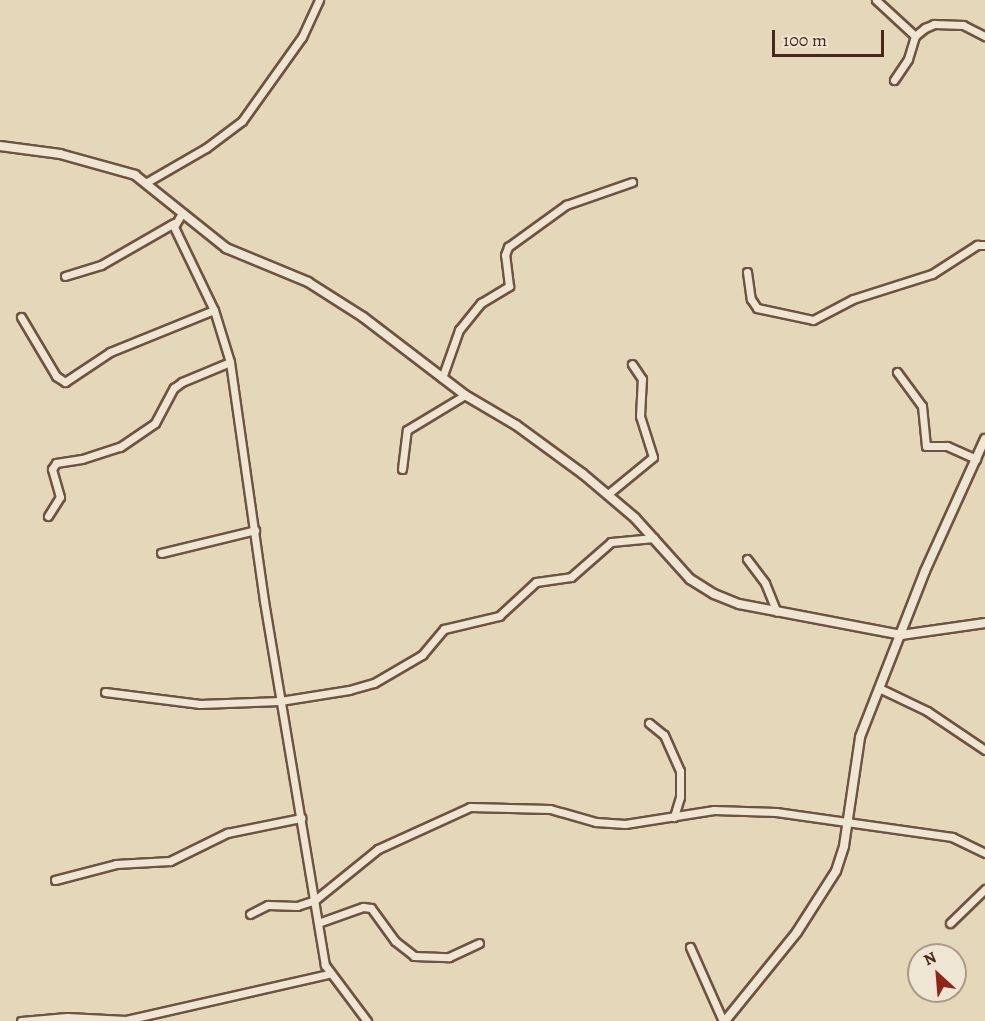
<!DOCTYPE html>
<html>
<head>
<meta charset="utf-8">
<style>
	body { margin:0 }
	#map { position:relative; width:985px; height:1021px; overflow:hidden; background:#e5d7ba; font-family:Alegreya,serif }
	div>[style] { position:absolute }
	.roads { filter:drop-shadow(2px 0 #705241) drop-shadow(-2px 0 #705241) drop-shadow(0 2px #705241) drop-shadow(0 -2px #705241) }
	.minor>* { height:7px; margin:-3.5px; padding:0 3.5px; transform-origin:3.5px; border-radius:3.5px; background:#eee5d2 }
	.tertiary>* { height:8px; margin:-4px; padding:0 4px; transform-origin:4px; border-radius:4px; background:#eee5d2 }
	span { translate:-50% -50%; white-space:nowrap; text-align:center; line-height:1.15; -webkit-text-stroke:6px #eee5d2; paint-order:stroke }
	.north { position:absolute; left:907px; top:943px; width:60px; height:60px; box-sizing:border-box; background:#eee5d2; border:2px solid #ac9988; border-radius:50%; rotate:334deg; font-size:16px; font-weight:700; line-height:24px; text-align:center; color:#492619 }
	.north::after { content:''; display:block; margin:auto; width:21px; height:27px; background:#8f2418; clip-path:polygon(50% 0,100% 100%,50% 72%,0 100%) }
	.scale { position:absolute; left:772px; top:30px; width:112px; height:27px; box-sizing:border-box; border:3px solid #492619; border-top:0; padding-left:8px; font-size:18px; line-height:21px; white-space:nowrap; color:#492619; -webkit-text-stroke:4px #eee5d2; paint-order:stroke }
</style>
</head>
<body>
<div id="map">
	<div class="roads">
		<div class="minor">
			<i style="left:876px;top:0;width:53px;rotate:42.7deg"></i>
			<i style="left:894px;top:80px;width:25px;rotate:-56deg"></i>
			<i style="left:908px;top:59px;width:24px;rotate:-73deg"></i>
			<i style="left:915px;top:36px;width:13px;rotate:-39deg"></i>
			<i style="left:925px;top:28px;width:10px;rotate:-24deg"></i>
			<i style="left:934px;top:24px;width:29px;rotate:2deg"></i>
			<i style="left:963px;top:25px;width:25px;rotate:27deg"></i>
			<i style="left:147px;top:182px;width:68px;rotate:-30deg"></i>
			<i style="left:206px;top:148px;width:45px;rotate:-36.9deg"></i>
			<i style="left:242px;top:121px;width:103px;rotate:-54.5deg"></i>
			<i style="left:302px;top:37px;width:41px;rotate:-65.3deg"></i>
			<i style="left:182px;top:213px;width:16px;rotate:120deg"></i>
			<i style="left:174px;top:227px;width:92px;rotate:64.3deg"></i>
			<i style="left:214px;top:310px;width:54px;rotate:72.9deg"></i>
			<i style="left:230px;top:362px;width:241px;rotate:81.9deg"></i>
			<i style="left:264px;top:601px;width:369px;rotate:80.5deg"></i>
			<i style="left:325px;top:965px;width:70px;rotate:53.1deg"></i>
			<i style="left:747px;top:272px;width:27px;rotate:82deg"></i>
			<i style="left:751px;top:299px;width:11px;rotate:56deg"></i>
			<i style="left:757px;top:308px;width:57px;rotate:12.1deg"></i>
			<i style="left:813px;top:320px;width:45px;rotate:-27.7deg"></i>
			<i style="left:853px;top:299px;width:83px;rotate:-17.6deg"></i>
			<i style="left:932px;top:274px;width:54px;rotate:-32.8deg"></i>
			<i style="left:977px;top:245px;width:8px"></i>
			<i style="left:65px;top:276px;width:38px;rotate:-17deg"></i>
			<i style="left:101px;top:265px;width:84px;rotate:-29.9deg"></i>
			<i style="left:21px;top:317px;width:69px;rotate:59.3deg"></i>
			<i style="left:56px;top:376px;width:11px;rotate:34deg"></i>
			<i style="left:65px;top:382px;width:54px;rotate:-33.7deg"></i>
			<i style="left:110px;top:352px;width:112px;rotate:-22deg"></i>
			<i style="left:897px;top:372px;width:42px;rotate:53.7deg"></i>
			<i style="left:922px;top:406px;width:40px;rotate:84.3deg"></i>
			<i style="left:926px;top:446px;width:21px"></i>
			<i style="left:947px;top:446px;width:32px;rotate:24deg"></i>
			<i style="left:442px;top:378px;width:51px;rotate:-70.5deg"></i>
			<i style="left:459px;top:330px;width:35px;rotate:-51deg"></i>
			<i style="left:481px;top:303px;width:33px;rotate:-31deg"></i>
			<i style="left:509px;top:286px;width:31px;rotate:-97deg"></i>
			<i style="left:505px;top:255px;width:9px;rotate:-69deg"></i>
			<i style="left:508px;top:247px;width:72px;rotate:-35.9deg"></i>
			<i style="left:566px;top:205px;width:70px;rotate:-19.2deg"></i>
			<i style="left:402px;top:469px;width:39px;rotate:-83deg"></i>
			<i style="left:407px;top:430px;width:68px;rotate:-31.1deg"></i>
			<i style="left:608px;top:494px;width:58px;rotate:-39.4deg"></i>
			<i style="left:653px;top:457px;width:43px;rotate:-107.6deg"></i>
			<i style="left:640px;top:416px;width:37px;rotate:-87deg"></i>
			<i style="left:642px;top:379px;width:18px;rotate:-124deg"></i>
			<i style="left:48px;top:516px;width:22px;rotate:-58deg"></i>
			<i style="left:60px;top:497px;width:29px;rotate:-106deg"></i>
			<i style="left:52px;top:469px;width:7px;rotate:-56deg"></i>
			<i style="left:56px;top:463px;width:26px;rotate:-9deg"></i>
			<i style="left:82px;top:459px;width:40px;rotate:-18deg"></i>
			<i style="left:120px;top:447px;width:42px;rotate:-34.4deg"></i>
			<i style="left:155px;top:423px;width:40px;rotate:-62deg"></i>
			<i style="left:174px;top:388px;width:10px;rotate:-37deg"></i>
			<i style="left:182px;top:382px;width:52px;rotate:-22.6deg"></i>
			<i style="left:161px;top:553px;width:97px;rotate:-13.7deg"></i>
			<i style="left:747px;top:559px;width:30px;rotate:53deg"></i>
			<i style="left:765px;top:583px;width:31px;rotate:68deg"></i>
			<i style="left:879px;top:688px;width:53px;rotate:25.6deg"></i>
			<i style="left:927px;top:711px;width:70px;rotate:33.9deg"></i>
			<i style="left:105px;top:692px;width:96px;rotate:7.2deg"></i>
			<i style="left:200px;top:704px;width:80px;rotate:-2.1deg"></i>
			<i style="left:280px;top:701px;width:70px;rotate:-9.1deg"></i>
			<i style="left:349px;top:690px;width:26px;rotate:-16deg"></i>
			<i style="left:374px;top:683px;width:56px;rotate:-30.3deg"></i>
			<i style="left:422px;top:655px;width:34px;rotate:-50deg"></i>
			<i style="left:444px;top:629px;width:57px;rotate:-13.3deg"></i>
			<i style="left:499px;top:616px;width:50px;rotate:-42.6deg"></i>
			<i style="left:536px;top:582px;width:35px;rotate:-8deg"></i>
			<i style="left:571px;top:577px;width:53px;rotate:-41.2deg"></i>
			<i style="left:611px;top:542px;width:43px;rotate:-5.3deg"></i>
			<i style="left:649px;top:723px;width:19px;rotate:39deg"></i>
			<i style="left:664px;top:735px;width:39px;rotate:66deg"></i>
			<i style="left:680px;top:771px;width:26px;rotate:90deg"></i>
			<i style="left:680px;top:797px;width:21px;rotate:107deg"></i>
			<i style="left:55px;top:880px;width:63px;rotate:-14.7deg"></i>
			<i style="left:116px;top:864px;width:54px;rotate:-3.2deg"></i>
			<i style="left:170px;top:861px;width:64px;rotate:-26.2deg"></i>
			<i style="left:227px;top:833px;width:76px;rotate:-11.5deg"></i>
			<i style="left:250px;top:914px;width:20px;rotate:-27deg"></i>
			<i style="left:268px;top:905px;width:29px;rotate:2deg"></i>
			<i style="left:297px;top:906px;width:19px;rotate:-18deg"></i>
			<i style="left:315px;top:900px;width:81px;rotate:-39deg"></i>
			<i style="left:378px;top:849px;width:101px;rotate:-24.5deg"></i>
			<i style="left:470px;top:807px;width:80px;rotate:1.4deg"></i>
			<i style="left:550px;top:809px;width:48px;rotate:15.8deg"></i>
			<i style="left:596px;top:822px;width:29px;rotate:4deg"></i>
			<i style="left:625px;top:824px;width:90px;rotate:-8.9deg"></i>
			<i style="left:714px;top:810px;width:62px;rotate:1.8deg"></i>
			<i style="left:776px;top:812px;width:178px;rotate:8.1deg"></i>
			<i style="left:952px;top:837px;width:37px;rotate:26deg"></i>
			<i style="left:318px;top:923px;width:48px;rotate:-19.6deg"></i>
			<i style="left:363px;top:907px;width:8px;rotate:7deg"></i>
			<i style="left:371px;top:908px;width:41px;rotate:54deg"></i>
			<i style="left:395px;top:941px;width:24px;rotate:38deg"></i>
			<i style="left:414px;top:956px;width:35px;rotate:2deg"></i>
			<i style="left:449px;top:957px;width:33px;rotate:-25deg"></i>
			<i style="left:950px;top:923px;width:49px;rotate:-44.2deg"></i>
			<i style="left:690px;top:947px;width:81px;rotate:66deg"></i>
			<i style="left:21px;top:1021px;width:46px;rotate:-5deg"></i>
			<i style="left:67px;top:1017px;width:59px;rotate:2.9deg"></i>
			<i style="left:126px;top:1020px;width:208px;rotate:-12.8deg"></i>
		</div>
		<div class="tertiary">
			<i style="left:0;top:146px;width:61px;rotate:7.6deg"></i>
			<i style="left:60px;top:154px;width:78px;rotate:15.6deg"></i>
			<i style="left:135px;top:175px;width:117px;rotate:38.7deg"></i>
			<i style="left:226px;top:248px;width:89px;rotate:22.5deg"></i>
			<i style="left:308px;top:282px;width:65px;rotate:32.5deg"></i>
			<i style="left:363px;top:317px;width:128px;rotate:37.4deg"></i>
			<i style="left:465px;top:395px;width:59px;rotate:30.5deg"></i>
			<i style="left:516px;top:425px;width:83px;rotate:36.2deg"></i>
			<i style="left:583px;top:474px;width:68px;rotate:40.2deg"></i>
			<i style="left:635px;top:518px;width:82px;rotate:48deg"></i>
			<i style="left:690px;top:579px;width:28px;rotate:32deg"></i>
			<i style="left:714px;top:594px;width:27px;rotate:22deg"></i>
			<i style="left:739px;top:604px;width:165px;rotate:10.8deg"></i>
			<i style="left:901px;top:635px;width:85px;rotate:-8.1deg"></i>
			<i style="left:725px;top:1021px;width:114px;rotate:-51deg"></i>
			<i style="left:797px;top:932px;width:72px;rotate:-57.4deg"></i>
			<i style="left:836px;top:871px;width:26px;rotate:-72deg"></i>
			<i style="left:844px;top:846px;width:110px;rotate:-81.6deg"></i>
			<i style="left:860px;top:737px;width:178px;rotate:-68.6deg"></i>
			<i style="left:925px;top:571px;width:145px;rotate:-65.6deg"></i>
		</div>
	</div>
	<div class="north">N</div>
	<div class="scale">100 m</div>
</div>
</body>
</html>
